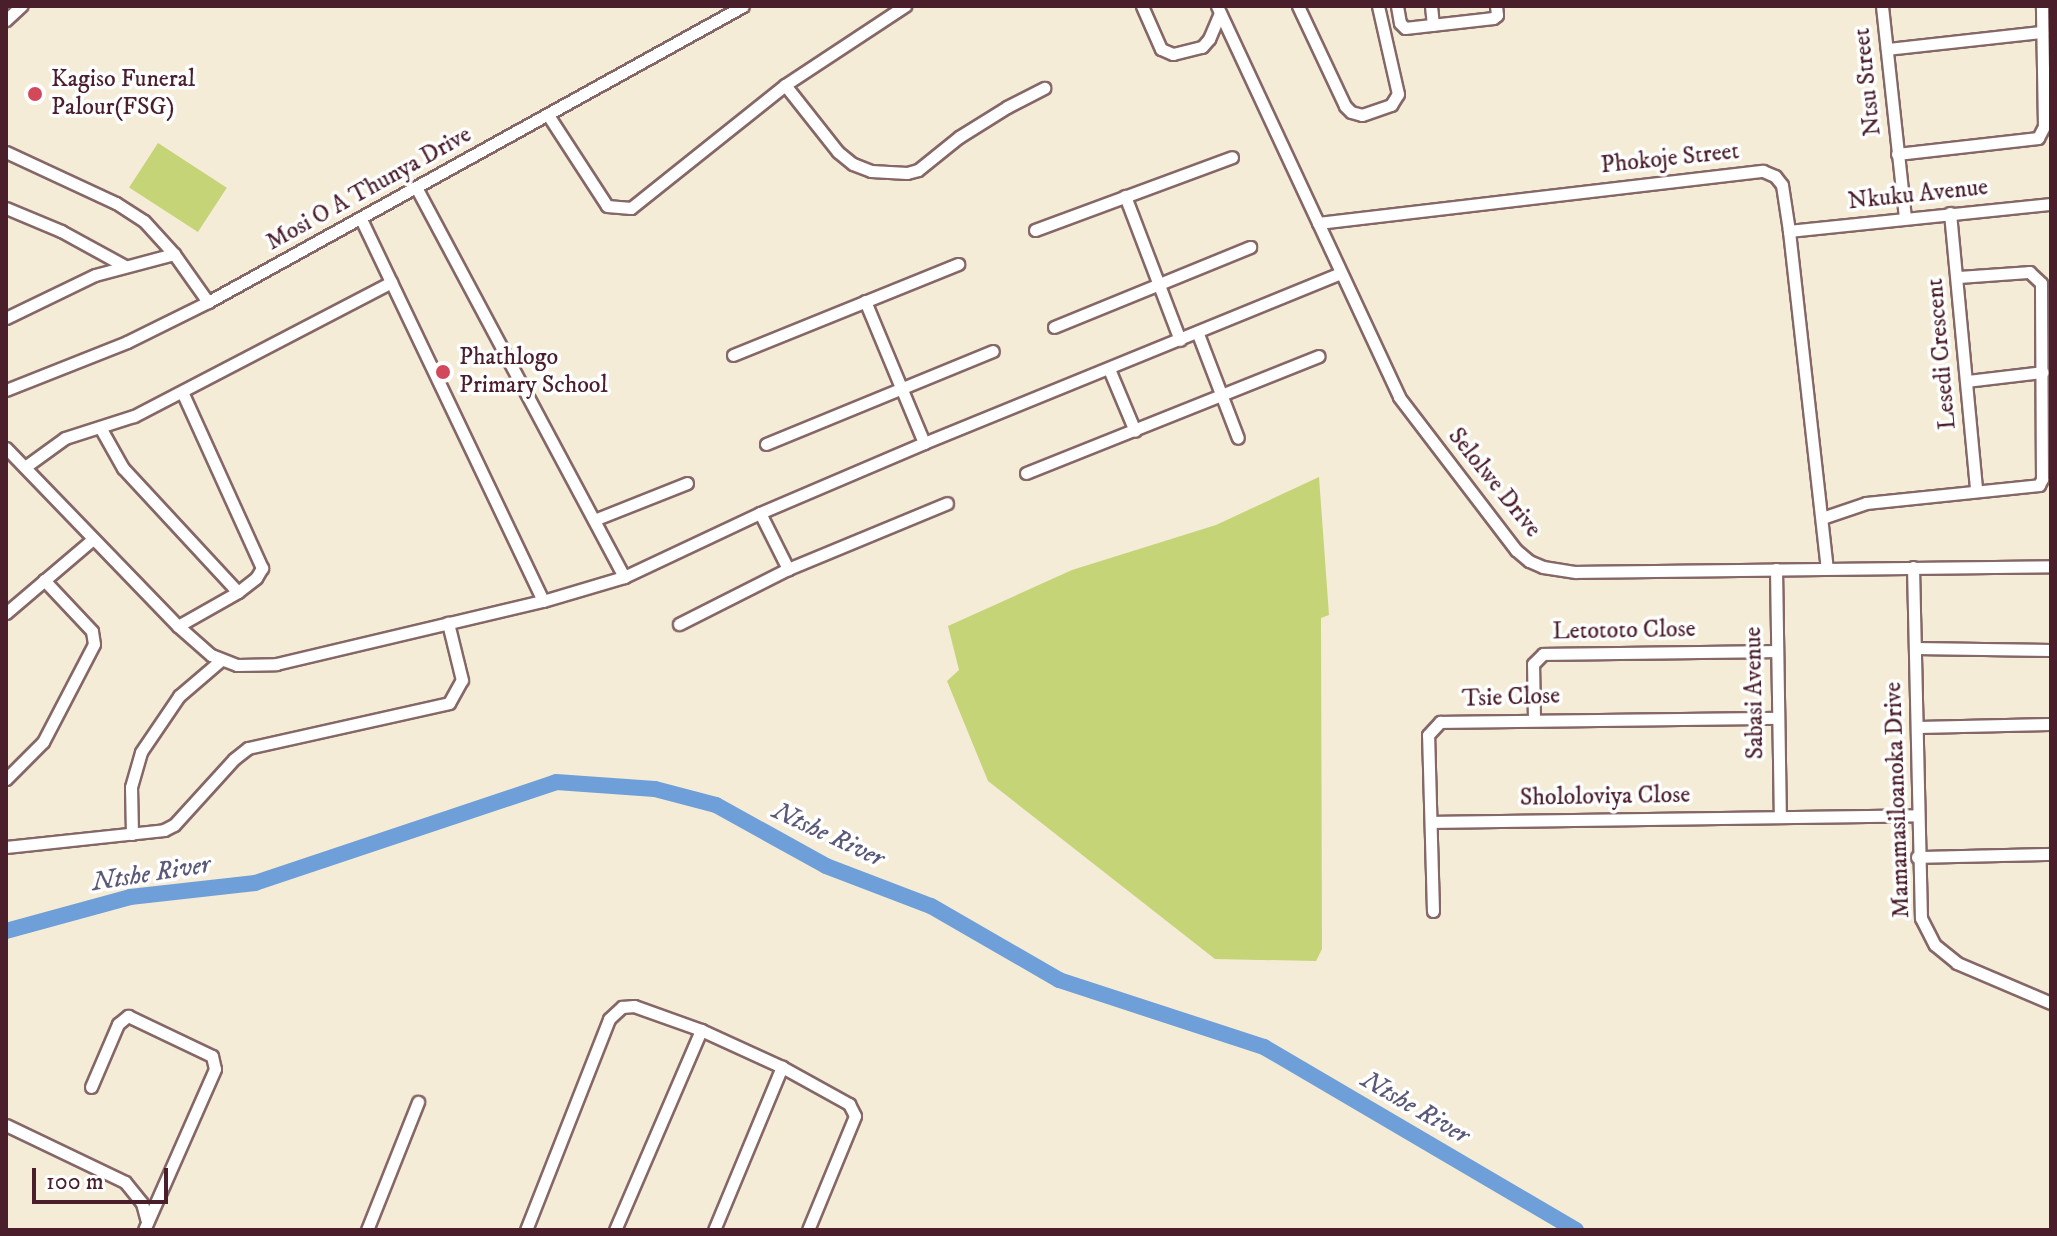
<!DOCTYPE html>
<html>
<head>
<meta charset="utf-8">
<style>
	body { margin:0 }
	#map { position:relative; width:2057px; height:1236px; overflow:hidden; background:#f4ecd7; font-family:"IM FELL DW Pica",serif }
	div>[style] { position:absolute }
	.green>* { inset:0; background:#c5d476; transform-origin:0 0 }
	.river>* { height:16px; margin:-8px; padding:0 8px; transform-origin:8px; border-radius:8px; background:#6f9fd8 }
	.roads { filter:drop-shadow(2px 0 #866767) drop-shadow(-2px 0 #866767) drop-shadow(0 2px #866767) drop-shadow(0 -2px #866767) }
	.minor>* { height:11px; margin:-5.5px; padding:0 5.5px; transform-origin:5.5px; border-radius:5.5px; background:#fff }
	.dots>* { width:22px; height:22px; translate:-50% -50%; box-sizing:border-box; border:4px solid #fff; border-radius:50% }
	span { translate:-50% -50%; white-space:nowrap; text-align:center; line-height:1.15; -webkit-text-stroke:7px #fff; paint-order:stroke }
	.poi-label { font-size:24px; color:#4a1f2b }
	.left { translate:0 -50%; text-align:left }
	.street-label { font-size:24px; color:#4a1f2b }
	.water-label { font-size:26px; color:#5b5979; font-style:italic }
	.frame { position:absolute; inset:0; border:8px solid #4a1f2b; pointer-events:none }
	.scale { position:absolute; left:32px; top:1168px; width:136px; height:36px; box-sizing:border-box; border:4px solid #4a1f2b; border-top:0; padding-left:10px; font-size:24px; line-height:28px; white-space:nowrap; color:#4a1f2b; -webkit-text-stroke:6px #fff; paint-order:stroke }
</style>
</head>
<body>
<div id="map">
	<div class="green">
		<i style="left:158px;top:143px;width:82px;height:53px;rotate:33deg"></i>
		<i style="clip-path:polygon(1319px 477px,1329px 615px,1321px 618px,1322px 949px,1316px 961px,1215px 959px,988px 781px,947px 681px,959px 670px,948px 626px,1072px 570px,1216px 525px)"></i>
	</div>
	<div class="river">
		<i style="left:6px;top:931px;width:129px;rotate:-15.3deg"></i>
		<i style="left:130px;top:897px;width:126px;rotate:-6.4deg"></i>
		<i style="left:255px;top:883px;width:317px;rotate:-18.5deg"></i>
		<i style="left:556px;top:782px;width:99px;rotate:4deg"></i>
		<i style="left:655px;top:789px;width:63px;rotate:14.7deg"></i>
		<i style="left:716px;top:805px;width:126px;rotate:29deg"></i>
		<i style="left:826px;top:866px;width:112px;rotate:20.9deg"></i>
		<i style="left:931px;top:906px;width:148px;rotate:30deg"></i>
		<i style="left:1059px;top:980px;width:216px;rotate:18.1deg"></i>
		<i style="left:1264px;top:1047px;width:362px;rotate:30.4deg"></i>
	</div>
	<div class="roads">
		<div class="minor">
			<i style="left:1142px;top:6px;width:47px;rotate:66.2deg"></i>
			<i style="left:1161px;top:49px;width:13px;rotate:23deg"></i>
			<i style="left:1173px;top:54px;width:30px;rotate:-14deg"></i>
			<i style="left:1202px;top:47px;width:11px;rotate:-49deg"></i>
			<i style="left:1209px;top:39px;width:28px;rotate:-67deg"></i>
			<i style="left:1217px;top:6px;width:431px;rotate:65deg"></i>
			<i style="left:1399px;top:397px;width:193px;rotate:52.6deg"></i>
			<i style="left:1516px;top:550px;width:17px;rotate:40deg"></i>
			<i style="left:1529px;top:561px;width:15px;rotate:23deg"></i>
			<i style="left:1543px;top:567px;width:33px;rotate:9deg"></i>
			<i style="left:1576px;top:572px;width:475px;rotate:-0.7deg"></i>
			<i style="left:1298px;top:6px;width:110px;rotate:64.8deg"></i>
			<i style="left:1345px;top:106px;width:8px;rotate:45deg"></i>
			<i style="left:1351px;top:112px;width:11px;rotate:15deg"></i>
			<i style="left:1362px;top:115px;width:31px;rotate:-19deg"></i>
			<i style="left:1391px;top:105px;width:13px;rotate:-58deg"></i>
			<i style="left:1398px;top:94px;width:90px;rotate:-102.8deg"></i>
			<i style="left:1397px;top:6px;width:17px;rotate:80deg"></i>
			<i style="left:1400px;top:23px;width:7px;rotate:45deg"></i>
			<i style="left:1405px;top:28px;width:89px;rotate:-6.5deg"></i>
			<i style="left:1493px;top:18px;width:5px;rotate:-37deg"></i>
			<i style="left:1497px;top:15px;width:9px;rotate:-96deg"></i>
			<i style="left:1431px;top:6px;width:19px;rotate:84deg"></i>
			<i style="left:1882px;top:6px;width:213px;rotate:83.8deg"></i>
			<i style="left:6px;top:20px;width:21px;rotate:-43deg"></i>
			<i style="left:1887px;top:49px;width:156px;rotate:-6.3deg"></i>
			<i style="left:785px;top:85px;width:85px;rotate:51.7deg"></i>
			<i style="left:838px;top:152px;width:19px;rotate:39deg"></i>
			<i style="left:853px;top:164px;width:19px;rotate:21deg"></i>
			<i style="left:871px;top:171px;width:36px;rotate:3deg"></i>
			<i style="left:907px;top:173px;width:11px;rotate:-15deg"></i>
			<i style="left:918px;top:170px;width:53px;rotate:-38.8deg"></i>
			<i style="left:959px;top:137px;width:57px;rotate:-32deg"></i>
			<i style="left:1007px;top:107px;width:42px;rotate:-27.2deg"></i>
			<i style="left:548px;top:115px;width:108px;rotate:57deg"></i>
			<i style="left:607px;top:206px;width:24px;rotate:5deg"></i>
			<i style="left:631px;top:208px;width:197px;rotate:-38.6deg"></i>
			<i style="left:785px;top:85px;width:144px;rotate:-33.4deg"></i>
			<i style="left:6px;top:152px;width:121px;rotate:24.9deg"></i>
			<i style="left:116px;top:203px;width:33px;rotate:33deg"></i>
			<i style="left:144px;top:221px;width:45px;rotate:47.7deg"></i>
			<i style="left:174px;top:254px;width:59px;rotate:54.7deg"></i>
			<i style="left:1897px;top:154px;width:142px;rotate:-6.5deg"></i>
			<i style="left:2038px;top:138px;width:13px;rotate:-63deg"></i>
			<i style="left:2044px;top:126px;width:120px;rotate:-91deg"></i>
			<i style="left:417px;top:189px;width:440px;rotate:61.9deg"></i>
			<i style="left:1125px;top:196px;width:154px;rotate:69.1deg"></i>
			<i style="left:6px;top:208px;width:60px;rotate:22.7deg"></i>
			<i style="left:61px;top:231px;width:71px;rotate:28.7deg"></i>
			<i style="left:1950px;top:213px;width:278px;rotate:84.6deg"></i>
			<i style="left:361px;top:219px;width:423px;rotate:64.5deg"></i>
			<i style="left:1318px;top:223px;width:448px;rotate:-6.7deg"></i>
			<i style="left:1763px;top:171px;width:13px;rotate:23deg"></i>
			<i style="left:1775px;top:176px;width:11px;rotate:52deg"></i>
			<i style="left:1782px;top:185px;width:47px;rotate:81.3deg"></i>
			<i style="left:1789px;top:231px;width:339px;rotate:83.6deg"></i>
			<i style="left:1035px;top:230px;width:210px;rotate:-20.3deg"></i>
			<i style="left:1789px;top:231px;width:263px;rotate:-5.9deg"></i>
			<i style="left:865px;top:301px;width:154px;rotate:67.4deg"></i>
			<i style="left:6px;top:318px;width:99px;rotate:-25.8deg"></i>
			<i style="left:95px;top:275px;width:82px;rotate:-14.9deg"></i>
			<i style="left:1054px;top:327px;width:212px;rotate:-22.2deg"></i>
			<i style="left:1198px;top:334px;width:111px;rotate:69deg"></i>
			<i style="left:733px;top:355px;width:243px;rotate:-22deg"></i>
			<i style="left:1109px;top:369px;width:67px;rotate:67.2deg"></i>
			<i style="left:1967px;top:381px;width:76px;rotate:-6.8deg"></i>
			<i style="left:6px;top:390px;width:130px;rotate:-21.6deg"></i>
			<i style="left:127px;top:342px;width:90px;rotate:-26.3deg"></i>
			<i style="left:208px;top:302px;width:611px;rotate:-28.95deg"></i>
			<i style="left:101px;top:429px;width:45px;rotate:60.6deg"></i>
			<i style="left:123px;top:468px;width:169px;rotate:47.2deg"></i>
			<i style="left:766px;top:444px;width:245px;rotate:-22.3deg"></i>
			<i style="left:6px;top:448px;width:248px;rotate:46deg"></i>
			<i style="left:178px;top:626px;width:44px;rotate:41.3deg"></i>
			<i style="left:211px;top:655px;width:28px;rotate:21deg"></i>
			<i style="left:237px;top:665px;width:39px;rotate:-1deg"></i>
			<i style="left:276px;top:664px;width:274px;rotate:-13.3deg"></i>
			<i style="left:543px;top:601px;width:84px;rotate:-16.5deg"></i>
			<i style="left:624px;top:577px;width:150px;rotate:-25.2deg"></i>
			<i style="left:760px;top:513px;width:178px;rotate:-23.1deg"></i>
			<i style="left:924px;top:443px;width:449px;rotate:-22.2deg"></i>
			<i style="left:25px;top:467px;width:49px;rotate:-35.9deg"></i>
			<i style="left:65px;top:438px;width:72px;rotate:-17.7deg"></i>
			<i style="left:134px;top:416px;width:290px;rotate:-27.5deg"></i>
			<i style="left:1026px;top:473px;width:315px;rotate:-21.8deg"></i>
			<i style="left:760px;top:513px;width:63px;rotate:63.4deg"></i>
			<i style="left:1822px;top:518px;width:46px;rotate:-18.8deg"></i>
			<i style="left:1866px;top:503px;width:174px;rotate:-5.9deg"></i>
			<i style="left:2039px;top:485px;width:7px;rotate:-63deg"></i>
			<i style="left:2042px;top:479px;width:196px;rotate:-90.3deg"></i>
			<i style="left:2041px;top:283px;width:16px;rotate:-137deg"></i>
			<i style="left:2029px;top:272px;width:72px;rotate:176deg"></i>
			<i style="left:594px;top:520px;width:100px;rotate:-21.7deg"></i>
			<i style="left:1913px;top:567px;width:351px;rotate:88.7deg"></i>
			<i style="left:1921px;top:918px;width:30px;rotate:63deg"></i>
			<i style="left:1935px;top:945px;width:28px;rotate:39deg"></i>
			<i style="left:1957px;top:963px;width:102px;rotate:23.1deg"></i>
			<i style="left:1776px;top:569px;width:247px;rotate:89.1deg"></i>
			<i style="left:6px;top:613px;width:114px;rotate:-40.4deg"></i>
			<i style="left:679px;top:624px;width:122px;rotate:-26.8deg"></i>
			<i style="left:788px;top:569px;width:172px;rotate:-22.5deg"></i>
			<i style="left:178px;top:626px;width:69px;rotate:-29.5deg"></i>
			<i style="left:238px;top:592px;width:23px;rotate:-38deg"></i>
			<i style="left:256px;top:578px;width:12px;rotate:-59deg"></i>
			<i style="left:262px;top:568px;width:193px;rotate:-114.4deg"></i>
			<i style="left:1915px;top:648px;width:136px;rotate:0.8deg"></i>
			<i style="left:1534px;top:719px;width:55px;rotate:-91deg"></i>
			<i style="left:1533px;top:664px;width:14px;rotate:-45deg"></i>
			<i style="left:1543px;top:654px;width:233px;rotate:-0.7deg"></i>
			<i style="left:1918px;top:727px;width:131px;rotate:-1.3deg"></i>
			<i style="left:6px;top:779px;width:52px;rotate:-45deg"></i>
			<i style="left:43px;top:742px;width:110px;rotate:-62.5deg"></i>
			<i style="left:94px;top:644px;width:13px;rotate:-99deg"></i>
			<i style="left:92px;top:631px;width:70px;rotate:-133.3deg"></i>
			<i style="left:1432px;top:822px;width:485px;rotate:-0.8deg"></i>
			<i style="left:132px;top:834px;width:47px;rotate:-91.2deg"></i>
			<i style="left:131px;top:787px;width:36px;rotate:-74deg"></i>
			<i style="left:141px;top:752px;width:68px;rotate:-55.8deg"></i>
			<i style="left:179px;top:696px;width:54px;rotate:-40.5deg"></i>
			<i style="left:6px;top:847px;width:159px;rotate:-6.1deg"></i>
			<i style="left:164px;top:830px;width:11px;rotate:-27deg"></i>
			<i style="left:174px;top:825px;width:89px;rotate:-47.7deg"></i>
			<i style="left:234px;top:759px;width:18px;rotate:-38deg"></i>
			<i style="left:248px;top:748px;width:206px;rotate:-12.6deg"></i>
			<i style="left:449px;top:703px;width:26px;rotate:-61deg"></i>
			<i style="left:462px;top:680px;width:59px;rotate:-103.8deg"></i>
			<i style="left:1917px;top:857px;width:134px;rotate:-1.3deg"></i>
			<i style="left:1433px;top:911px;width:176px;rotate:-91.6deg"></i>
			<i style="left:1428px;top:735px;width:18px;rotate:-47deg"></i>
			<i style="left:1440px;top:722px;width:338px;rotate:-0.7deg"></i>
			<i style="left:91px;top:1087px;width:69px;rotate:-66.8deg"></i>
			<i style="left:118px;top:1024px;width:13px;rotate:-39deg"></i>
			<i style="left:128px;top:1016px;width:93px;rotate:25.5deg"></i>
			<i style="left:212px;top:1056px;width:13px;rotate:77deg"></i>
			<i style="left:215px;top:1069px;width:176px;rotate:113.8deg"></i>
			<i style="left:6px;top:1125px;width:132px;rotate:25.6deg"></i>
			<i style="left:125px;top:1182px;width:27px;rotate:51deg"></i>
			<i style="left:142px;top:1203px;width:20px;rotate:75deg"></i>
			<i style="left:367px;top:1230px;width:138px;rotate:-68.3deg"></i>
			<i style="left:526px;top:1230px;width:227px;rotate:-68.5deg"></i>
			<i style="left:609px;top:1019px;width:18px;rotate:-43deg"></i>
			<i style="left:622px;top:1007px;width:12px;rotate:-5deg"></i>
			<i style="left:634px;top:1006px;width:71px;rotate:19.7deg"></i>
			<i style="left:701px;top:1030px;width:89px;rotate:24.6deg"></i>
			<i style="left:782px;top:1067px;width:77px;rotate:28.9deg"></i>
			<i style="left:849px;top:1104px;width:13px;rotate:63deg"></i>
			<i style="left:855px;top:1116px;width:123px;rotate:112.4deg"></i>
			<i style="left:615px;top:1230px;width:218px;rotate:-66.7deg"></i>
			<i style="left:714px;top:1230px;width:177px;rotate:-67.4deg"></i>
		</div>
	</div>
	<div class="dots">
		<i style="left:35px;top:94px;background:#d1495b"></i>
		<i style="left:443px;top:372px;background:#d1495b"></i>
	</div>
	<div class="poi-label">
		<span class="left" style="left:51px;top:94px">Kagiso Funeral<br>Palour(FSG)</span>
		<span class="left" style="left:459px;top:372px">Phathlogo<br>Primary School</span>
	</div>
	<div class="street-label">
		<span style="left:1868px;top:82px;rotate:-96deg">Ntsu Street</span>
		<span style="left:1670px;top:159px;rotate:-6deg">Phokoje Street</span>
		<span style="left:369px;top:189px;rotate:-29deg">Mosi O A Thunya Drive</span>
		<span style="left:1918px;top:195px;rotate:-6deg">Nkuku Avenue</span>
		<span style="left:1942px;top:354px;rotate:-95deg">Lesedi Crescent</span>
		<span style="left:1494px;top:483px;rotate:51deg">Selolwe Drive</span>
		<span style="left:1624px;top:631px;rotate:-1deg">Letototo Close</span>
		<span style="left:1755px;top:693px;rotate:-91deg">Sabasi Avenue</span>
		<span style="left:1511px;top:698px;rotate:-2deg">Tsie Close</span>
		<span style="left:1605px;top:797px;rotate:-1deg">Shololoviya Close</span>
		<span style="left:1898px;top:800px;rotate:-92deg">Mamamasiloanoka Drive</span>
	</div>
	<div class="water-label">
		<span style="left:828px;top:835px;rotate:25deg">Ntshe River</span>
		<span style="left:151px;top:874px;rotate:-9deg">Ntshe River</span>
		<span style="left:1415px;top:1108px;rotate:30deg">Ntshe River</span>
	</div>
	<div class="frame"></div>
	<div class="scale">100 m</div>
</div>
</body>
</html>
